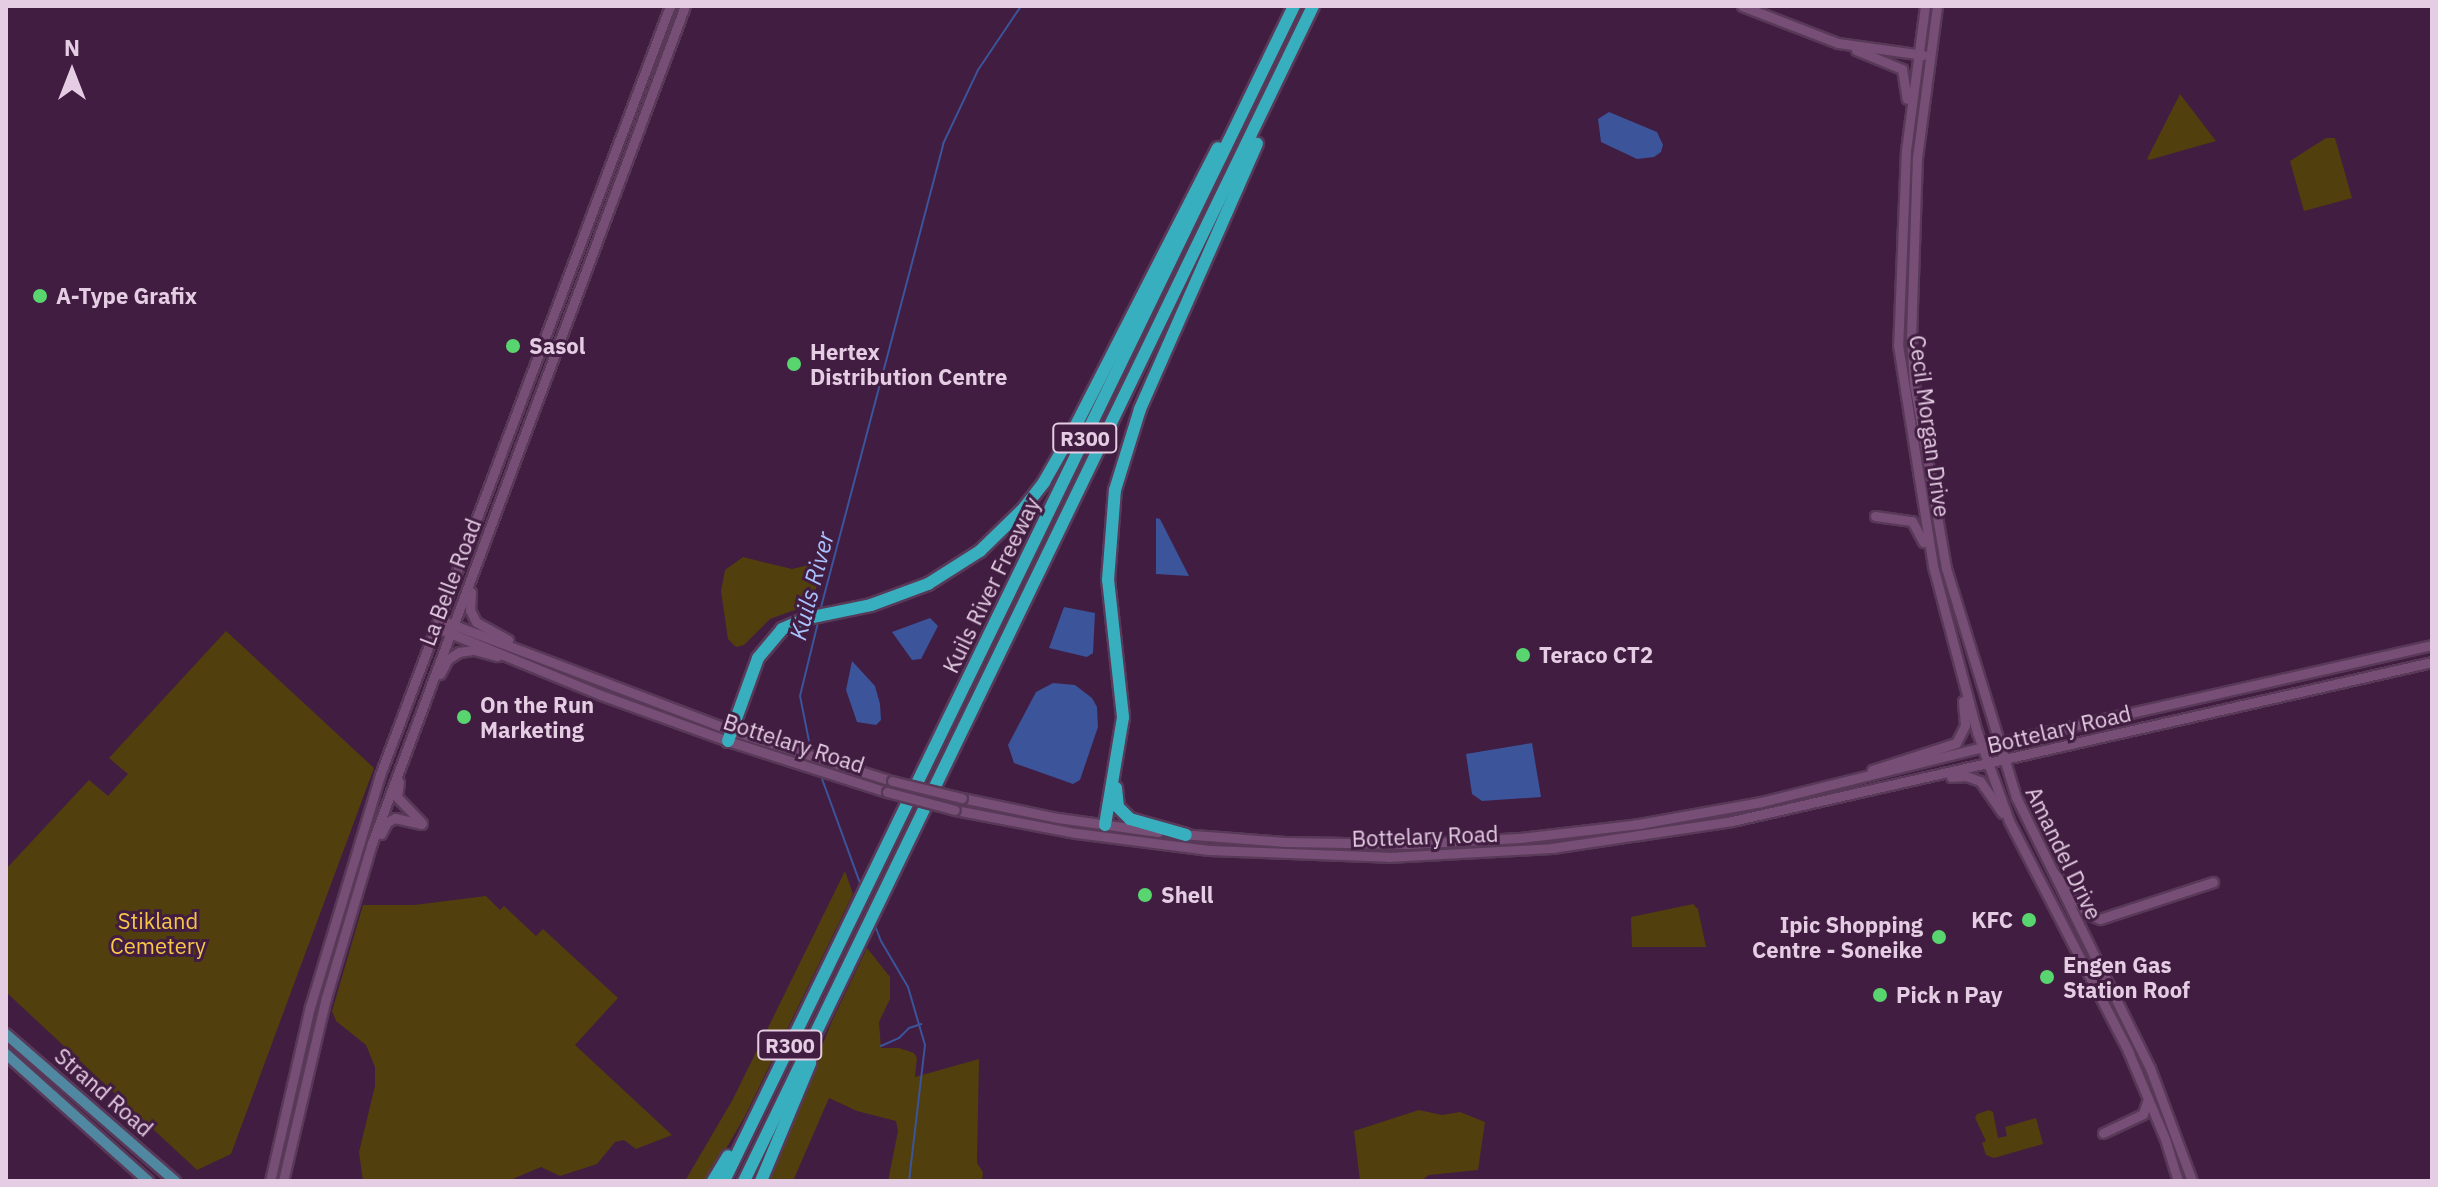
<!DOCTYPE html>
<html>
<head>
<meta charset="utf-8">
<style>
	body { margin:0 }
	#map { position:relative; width:2438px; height:1187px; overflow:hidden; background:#411d41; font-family:"IBM Plex Sans",sans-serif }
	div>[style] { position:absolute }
	.green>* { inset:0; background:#513f0d }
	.water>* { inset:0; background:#3b549a }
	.stream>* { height:2px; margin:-1px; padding:0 1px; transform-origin:1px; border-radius:1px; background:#3b549a }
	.roads { filter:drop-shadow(2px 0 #583958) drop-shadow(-2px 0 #583958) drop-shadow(0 2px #583958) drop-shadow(0 -2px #583958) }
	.secondary>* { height:9px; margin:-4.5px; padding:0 4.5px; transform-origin:4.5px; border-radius:4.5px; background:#774e76 }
	.primary>* { height:10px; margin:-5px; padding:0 5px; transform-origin:5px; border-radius:5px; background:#5188a1 }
	.highway>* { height:12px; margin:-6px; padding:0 6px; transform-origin:6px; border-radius:6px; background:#38afbe }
	.bridges { filter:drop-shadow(2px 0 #583958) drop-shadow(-2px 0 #583958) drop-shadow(0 2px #583958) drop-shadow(0 -2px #583958) }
	.secondary-bridge>* { height:9px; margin:-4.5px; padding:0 4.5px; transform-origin:4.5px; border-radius:4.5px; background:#774e76 }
	.dots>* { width:22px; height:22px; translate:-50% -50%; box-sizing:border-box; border:4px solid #411d41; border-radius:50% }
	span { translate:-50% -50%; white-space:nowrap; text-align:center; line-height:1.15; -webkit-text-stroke:6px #411d41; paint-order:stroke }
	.shield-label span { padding:2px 6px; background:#411d41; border:2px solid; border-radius:6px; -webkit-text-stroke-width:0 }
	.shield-label { font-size:20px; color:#e5cee4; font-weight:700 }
	.poi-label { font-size:22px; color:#e5cee4; font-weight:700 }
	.left { translate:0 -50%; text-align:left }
	.right { translate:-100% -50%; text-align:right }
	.street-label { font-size:22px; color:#e5cee4 }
	.park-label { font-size:22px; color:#f7c648 }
	.water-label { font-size:24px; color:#a9c2fe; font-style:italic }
	.frame { position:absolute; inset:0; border:8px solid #e5cee4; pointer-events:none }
	.north { position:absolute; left:32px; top:32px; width:80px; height:80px; -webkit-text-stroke:6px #411d41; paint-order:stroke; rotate:0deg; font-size:22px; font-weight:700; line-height:32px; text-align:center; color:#e5cee4 }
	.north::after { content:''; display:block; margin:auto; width:28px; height:36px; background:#e5cee4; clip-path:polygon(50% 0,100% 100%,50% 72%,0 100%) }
</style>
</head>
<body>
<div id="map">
	<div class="green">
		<i style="clip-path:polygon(2180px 94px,2216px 141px,2149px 160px,2147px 159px)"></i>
		<i style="clip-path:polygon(2326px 138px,2335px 138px,2352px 198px,2304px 211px,2290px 161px)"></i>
		<i style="clip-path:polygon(743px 557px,792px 569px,809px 565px,819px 569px,820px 576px,811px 604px,770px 619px,744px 645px,736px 647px,728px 639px,721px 591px,725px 570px)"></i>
		<i style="clip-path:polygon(226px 631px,374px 768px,231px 1154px,197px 1170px,6px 992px,6px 869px,89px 780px,108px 796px,128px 774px,109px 758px)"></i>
		<i style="clip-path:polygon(845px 871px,853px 894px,744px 1118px,707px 1181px,685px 1181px,733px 1099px)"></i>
		<i style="clip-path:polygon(486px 896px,500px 910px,504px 906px,536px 936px,543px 929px,618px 998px,575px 1045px,672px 1135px,636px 1149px,624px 1140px,615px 1142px,597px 1164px,560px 1176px,541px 1167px,508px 1181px,363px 1181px,359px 1152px,375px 1086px,375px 1067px,366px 1045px,336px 1021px,332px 1011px,363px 905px,414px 905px)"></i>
		<i style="clip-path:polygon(1693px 904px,1698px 909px,1706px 947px,1632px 947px,1631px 917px)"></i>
		<i style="clip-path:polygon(867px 948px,890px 977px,890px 999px,879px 1022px,881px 1048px,899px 1048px,914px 1053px,917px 1058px,915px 1077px,979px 1059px,977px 1163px,983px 1172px,982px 1181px,888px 1181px,898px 1131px,896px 1121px,857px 1111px,829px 1098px,793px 1181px,767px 1181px,832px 1021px)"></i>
		<i style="clip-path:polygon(1419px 1110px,1442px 1115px,1460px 1112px,1485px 1122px,1478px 1170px,1429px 1175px,1420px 1181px,1360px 1181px,1354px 1131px)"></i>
		<i style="clip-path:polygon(1989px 1110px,1993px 1112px,1998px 1138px,2007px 1136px,2005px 1127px,2036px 1118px,2043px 1144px,1994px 1158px,1986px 1155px,1982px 1143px,1986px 1141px,1975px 1118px,1977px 1114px)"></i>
	</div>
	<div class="water">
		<i style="clip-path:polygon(1609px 112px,1657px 132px,1663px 145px,1661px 152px,1654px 157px,1637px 159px,1601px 142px,1598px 119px)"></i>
		<i style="clip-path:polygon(1156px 518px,1160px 519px,1189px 576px,1156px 574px)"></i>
		<i style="clip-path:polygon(1064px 607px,1095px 613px,1093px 653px,1087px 657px,1049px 648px)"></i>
		<i style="clip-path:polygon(930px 618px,938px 626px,921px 659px,912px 660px,892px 632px)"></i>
		<i style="clip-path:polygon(852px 661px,875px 686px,880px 704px,881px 720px,876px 725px,857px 722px,846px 690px)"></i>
		<i style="clip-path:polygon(1053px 683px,1075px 685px,1092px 698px,1097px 707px,1098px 727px,1080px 780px,1073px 784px,1014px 763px,1008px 745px,1036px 692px)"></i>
		<i style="clip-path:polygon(1532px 743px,1541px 797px,1482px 801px,1472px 794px,1466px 754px)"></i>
	</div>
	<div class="stream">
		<i style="left:820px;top:611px;width:483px;rotate:-75.2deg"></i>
		<i style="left:943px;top:144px;width:82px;rotate:-64.7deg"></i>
		<i style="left:978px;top:70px;width:77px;rotate:-56.1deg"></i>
		<i style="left:811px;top:751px;width:56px;rotate:-101.3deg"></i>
		<i style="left:800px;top:696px;width:76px;rotate:-76.3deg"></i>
		<i style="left:821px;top:776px;width:117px;rotate:70deg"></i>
		<i style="left:874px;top:923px;width:19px;rotate:69deg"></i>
		<i style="left:881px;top:941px;width:53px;rotate:59.6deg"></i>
		<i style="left:908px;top:987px;width:60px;rotate:73.7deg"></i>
		<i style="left:925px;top:1045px;width:137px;rotate:96.7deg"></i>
		<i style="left:881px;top:1046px;width:20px;rotate:-24deg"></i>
		<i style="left:899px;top:1038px;width:14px;rotate:-45deg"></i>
		<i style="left:909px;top:1028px;width:13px;rotate:-18deg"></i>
	</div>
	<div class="roads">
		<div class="secondary">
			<i style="left:1742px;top:6px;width:103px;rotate:21.1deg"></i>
			<i style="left:1838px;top:43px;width:86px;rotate:8deg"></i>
			<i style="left:1925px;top:6px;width:145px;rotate:97.5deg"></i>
			<i style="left:1906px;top:150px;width:195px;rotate:92.3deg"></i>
			<i style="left:1898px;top:345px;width:224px;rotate:81deg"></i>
			<i style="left:1933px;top:566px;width:172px;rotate:75.2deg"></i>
			<i style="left:1977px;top:732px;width:95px;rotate:70.2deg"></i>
			<i style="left:2009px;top:821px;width:259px;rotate:62.6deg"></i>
			<i style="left:2128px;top:1051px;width:95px;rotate:67.2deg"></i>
			<i style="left:2165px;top:1139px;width:44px;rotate:72.8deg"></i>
			<i style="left:1937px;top:6px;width:152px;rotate:97.5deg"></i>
			<i style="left:1917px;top:157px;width:178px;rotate:91.9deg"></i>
			<i style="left:1911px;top:335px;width:48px;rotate:86.4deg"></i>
			<i style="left:1914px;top:383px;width:188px;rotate:80.2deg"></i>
			<i style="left:1946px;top:568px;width:239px;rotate:73deg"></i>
			<i style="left:2016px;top:797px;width:302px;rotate:63.7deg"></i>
			<i style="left:2150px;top:1068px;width:121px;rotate:69.6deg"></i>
			<i style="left:1856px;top:50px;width:50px;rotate:22.4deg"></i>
			<i style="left:1902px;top:69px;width:30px;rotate:81deg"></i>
			<i style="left:1875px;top:516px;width:37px;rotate:8deg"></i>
			<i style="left:1912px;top:521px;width:24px;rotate:62deg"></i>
			<i style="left:471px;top:592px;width:18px;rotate:93deg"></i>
			<i style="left:470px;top:610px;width:13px;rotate:63deg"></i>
			<i style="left:476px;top:622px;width:37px;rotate:29deg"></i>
			<i style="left:438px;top:619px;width:312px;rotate:20.8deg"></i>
			<i style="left:730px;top:730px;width:170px;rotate:17.5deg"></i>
			<i style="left:435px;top:627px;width:179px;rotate:22.3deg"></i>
			<i style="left:601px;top:695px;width:135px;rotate:19.9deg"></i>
			<i style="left:728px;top:741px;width:167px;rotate:17.8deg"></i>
			<i style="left:440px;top:674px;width:17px;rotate:-62deg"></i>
			<i style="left:448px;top:659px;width:13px;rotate:-32deg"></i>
			<i style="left:459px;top:652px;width:15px;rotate:-8deg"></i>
			<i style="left:474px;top:650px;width:24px;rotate:15deg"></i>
			<i style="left:1872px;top:770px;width:88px;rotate:-17.8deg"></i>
			<i style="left:1956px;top:743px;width:20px;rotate:-63deg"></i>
			<i style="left:1965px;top:725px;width:24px;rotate:-95deg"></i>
			<i style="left:1951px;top:777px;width:15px;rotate:-4deg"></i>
			<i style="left:1966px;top:776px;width:15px;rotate:20deg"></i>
			<i style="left:1980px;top:781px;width:39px;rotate:55deg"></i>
			<i style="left:399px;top:782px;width:15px;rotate:98deg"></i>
			<i style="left:397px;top:797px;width:36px;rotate:46deg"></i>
			<i style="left:962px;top:798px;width:98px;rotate:11.8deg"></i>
			<i style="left:1058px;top:818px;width:101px;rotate:8deg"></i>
			<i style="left:955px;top:810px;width:123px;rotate:10.8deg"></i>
			<i style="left:1076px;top:833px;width:134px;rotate:7.3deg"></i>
			<i style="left:1209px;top:850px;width:179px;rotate:2.2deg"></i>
			<i style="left:1388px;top:857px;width:164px;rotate:-3.1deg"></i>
			<i style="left:1552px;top:848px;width:182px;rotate:-8.5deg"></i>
			<i style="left:1732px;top:821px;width:718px;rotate:-12.8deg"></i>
			<i style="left:381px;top:834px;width:13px;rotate:-63deg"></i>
			<i style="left:387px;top:822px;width:9px;rotate:-27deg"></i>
			<i style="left:395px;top:818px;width:27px;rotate:13deg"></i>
			<i style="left:1181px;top:834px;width:104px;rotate:4.4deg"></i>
			<i style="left:1285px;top:842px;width:122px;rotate:0.9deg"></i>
			<i style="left:1407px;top:844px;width:113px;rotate:-3deg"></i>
			<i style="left:1520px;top:838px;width:120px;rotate:-6.7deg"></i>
			<i style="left:1639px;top:824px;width:124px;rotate:-10.2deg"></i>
			<i style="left:1761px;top:802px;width:262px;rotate:-13.9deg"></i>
			<i style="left:2015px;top:739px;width:427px;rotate:-12.7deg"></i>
			<i style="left:2054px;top:873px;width:53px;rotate:50.3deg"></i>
			<i style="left:2088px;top:914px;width:13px;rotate:23deg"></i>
			<i style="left:2100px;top:919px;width:119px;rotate:-18.1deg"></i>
			<i style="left:2103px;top:1133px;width:44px;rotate:-25.4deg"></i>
			<i style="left:2143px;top:1114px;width:16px;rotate:-72deg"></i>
			<i style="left:270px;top:1181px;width:179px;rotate:-77.1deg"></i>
			<i style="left:310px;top:1007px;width:242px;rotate:-73.2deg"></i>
			<i style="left:380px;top:775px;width:822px;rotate:-69.34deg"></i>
			<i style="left:283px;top:1181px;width:188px;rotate:-76.8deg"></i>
			<i style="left:326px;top:998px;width:162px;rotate:-73.5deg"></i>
			<i style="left:372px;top:843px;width:894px;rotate:-69.5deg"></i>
		</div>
		<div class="primary">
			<i style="left:6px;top:1034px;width:224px;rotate:41deg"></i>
			<i style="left:6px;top:1054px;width:191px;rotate:41.8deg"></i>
		</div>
		<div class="highway">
			<i style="left:728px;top:741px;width:88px;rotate:-70.1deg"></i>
			<i style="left:758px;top:658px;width:38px;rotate:-50deg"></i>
			<i style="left:782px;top:629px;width:28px;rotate:-23deg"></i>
			<i style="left:808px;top:618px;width:64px;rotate:-11.7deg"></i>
			<i style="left:871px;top:605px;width:61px;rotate:-20.2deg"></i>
			<i style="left:928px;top:584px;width:62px;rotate:-32.4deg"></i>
			<i style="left:980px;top:551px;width:62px;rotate:-44.3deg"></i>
			<i style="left:1024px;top:508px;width:33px;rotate:-52deg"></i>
			<i style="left:1044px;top:482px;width:56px;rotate:-60.3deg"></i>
			<i style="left:1072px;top:433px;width:320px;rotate:-62.9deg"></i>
			<i style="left:1116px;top:788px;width:19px;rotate:84deg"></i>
			<i style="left:1118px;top:807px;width:17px;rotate:45deg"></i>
			<i style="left:1130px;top:819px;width:58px;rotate:15.9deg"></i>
			<i style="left:1105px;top:825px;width:109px;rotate:-80.5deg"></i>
			<i style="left:1123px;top:717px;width:138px;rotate:-96.2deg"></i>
			<i style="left:1108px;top:580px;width:90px;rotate:-85.6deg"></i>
			<i style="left:1115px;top:490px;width:85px;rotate:-72.8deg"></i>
			<i style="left:1140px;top:409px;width:290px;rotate:-66.2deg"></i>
			<i style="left:713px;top:1181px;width:29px;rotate:-59deg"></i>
			<i style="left:724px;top:1181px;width:1306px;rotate:-64.12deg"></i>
			<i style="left:744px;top:1181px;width:1306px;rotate:-64.16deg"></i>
			<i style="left:761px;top:1181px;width:128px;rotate:-67.4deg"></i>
		</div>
	</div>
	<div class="bridges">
		<div class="secondary-bridge">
			<i style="left:892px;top:781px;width:72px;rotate:13.7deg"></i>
			<i style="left:887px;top:792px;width:70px;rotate:14.8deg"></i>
		</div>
	</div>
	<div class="dots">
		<i style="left:40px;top:296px;background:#59d56f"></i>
		<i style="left:513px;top:346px;background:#59d56f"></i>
		<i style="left:794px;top:364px;background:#59d56f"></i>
		<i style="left:1523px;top:655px;background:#59d56f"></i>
		<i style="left:464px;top:717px;background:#59d56f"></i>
		<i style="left:1145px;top:895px;background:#59d56f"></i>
		<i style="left:2029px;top:920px;background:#59d56f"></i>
		<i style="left:1939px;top:937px;background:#59d56f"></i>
		<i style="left:2047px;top:977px;background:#59d56f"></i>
		<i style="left:1880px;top:995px;background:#59d56f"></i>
	</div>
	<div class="shield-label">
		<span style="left:1085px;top:438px">R300</span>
		<span style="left:790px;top:1045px">R300</span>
	</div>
	<div class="poi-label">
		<span class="left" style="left:56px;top:296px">A-Type Grafix</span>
		<span class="left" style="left:529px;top:346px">Sasol</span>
		<span class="left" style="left:810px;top:364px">Hertex<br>Distribution Centre</span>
		<span class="left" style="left:1539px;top:655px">Teraco CT2</span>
		<span class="left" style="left:480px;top:717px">On the Run<br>Marketing</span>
		<span class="left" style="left:1161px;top:895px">Shell</span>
		<span class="right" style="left:2013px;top:920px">KFC</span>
		<span class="right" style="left:1923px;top:937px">Ipic Shopping<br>Centre - Soneike</span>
		<span class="left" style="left:2063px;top:977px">Engen Gas<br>Station Roof</span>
		<span class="left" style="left:1896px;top:995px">Pick n Pay</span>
	</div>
	<div class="street-label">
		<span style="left:1930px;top:426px;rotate:82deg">Cecil Morgan Drive</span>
		<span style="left:450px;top:582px;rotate:-69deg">La Belle Road</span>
		<span style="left:991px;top:585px;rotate:-64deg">Kuils River Freeway</span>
		<span style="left:2059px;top:729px;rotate:-13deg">Bottelary Road</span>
		<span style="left:794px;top:743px;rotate:18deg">Bottelary Road</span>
		<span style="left:1425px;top:836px;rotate:-2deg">Bottelary Road</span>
		<span style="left:2064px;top:853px;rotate:64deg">Amandel Drive</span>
		<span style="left:104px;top:1092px;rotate:41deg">Strand Road</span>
	</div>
	<div class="park-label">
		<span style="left:158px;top:933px">Stikland<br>Cemetery</span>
	</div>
	<div class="water-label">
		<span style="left:812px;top:586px;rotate:-75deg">Kuils River</span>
	</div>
	<div class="frame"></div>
	<div class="north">N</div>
</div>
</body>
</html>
